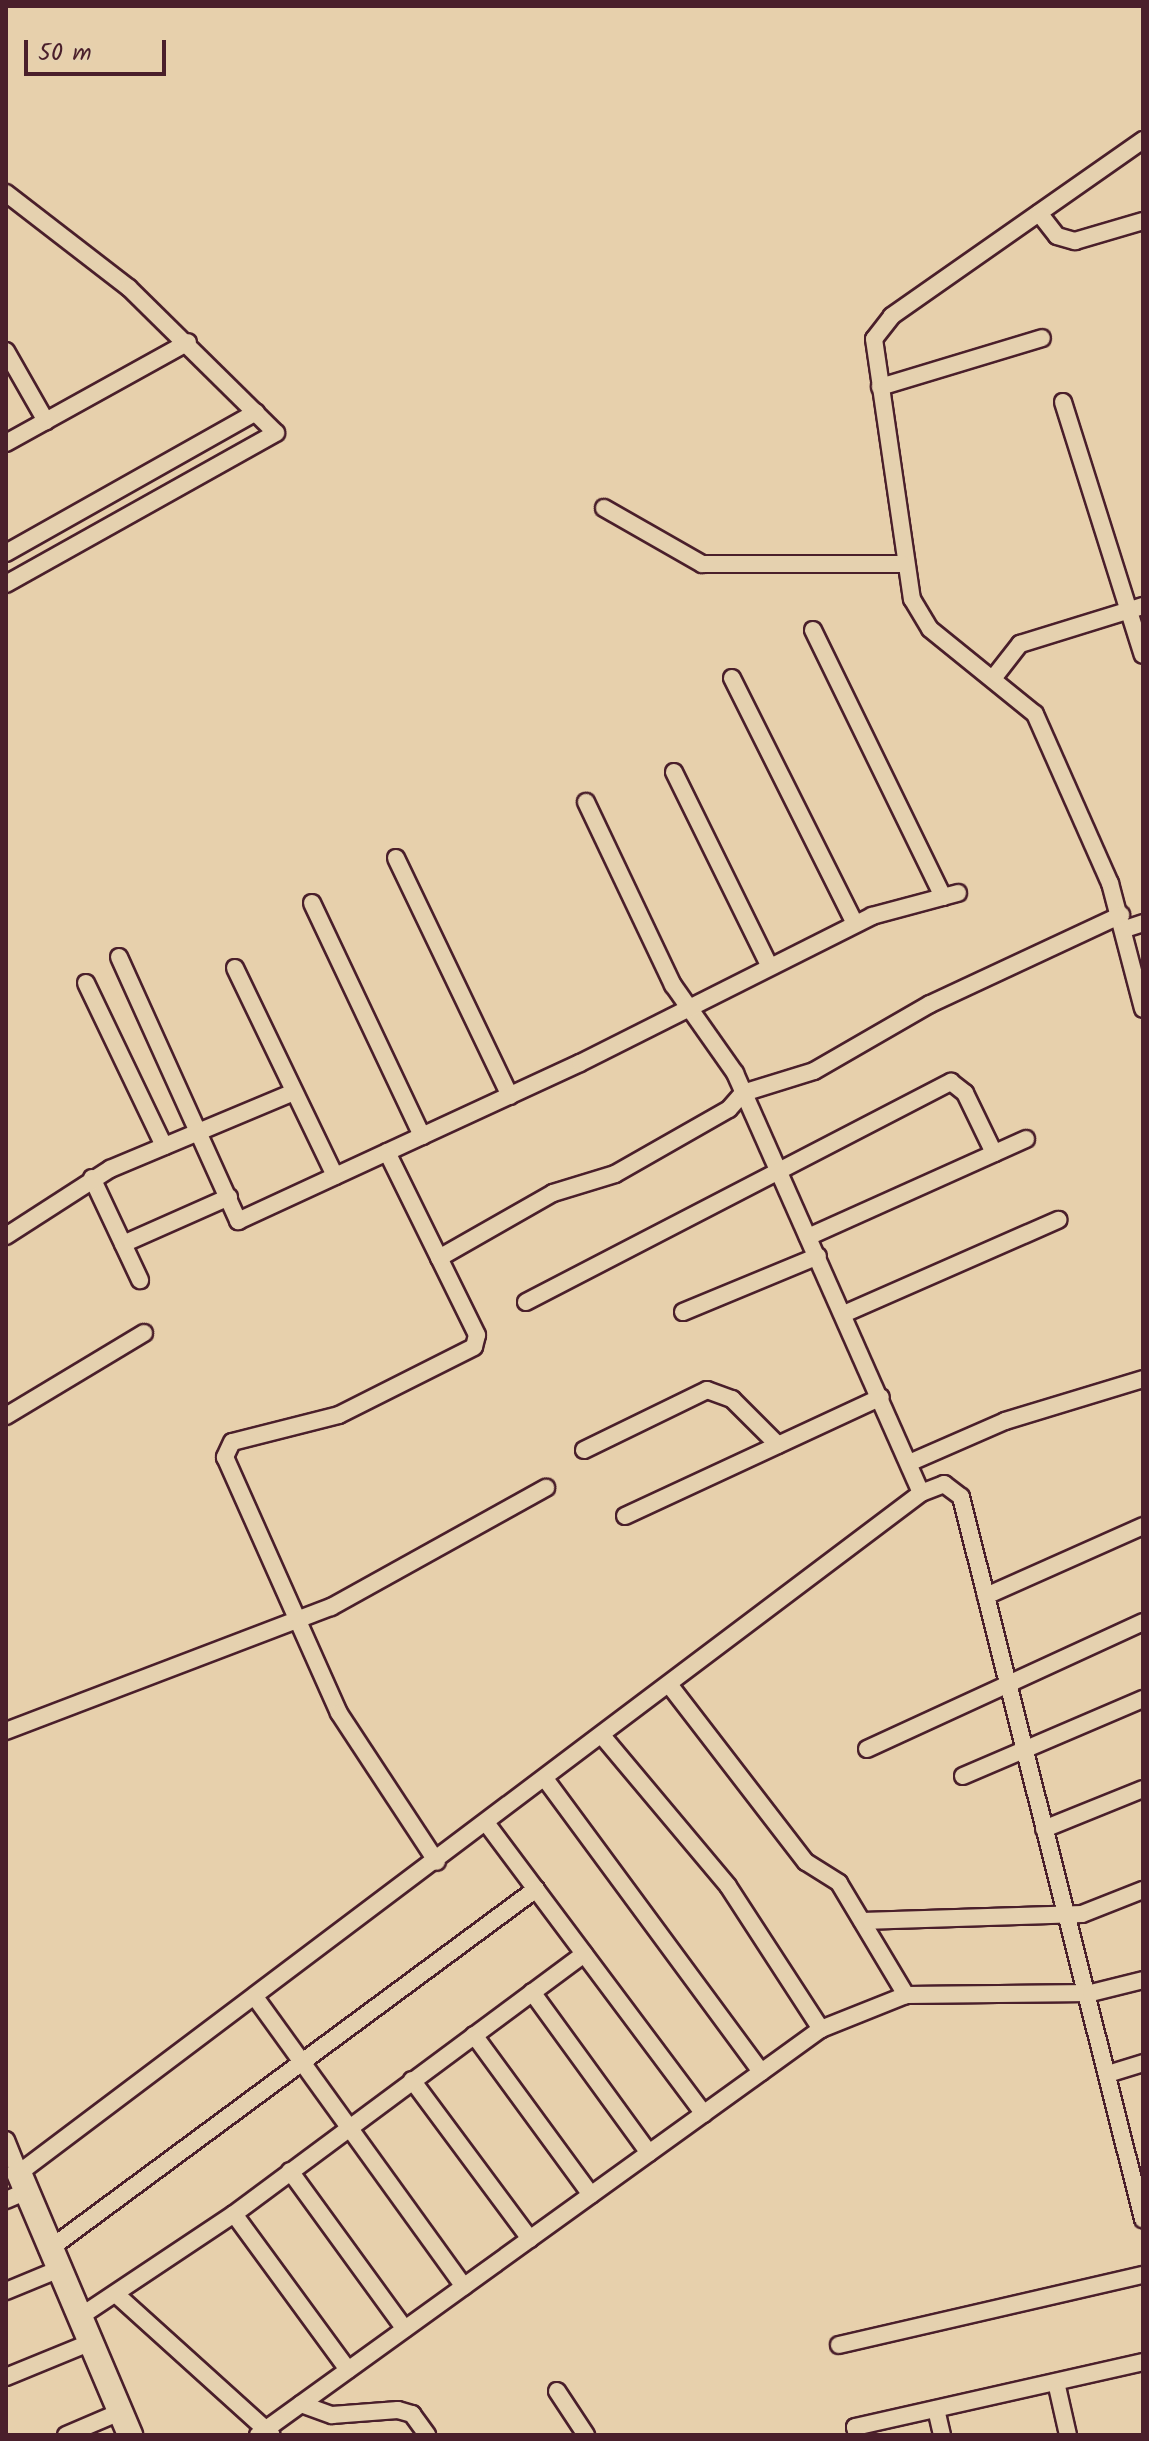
<!DOCTYPE html>
<html>
<head>
<meta charset="utf-8">
<style>
	body { margin:0 }
	#map { position:relative; width:1149px; height:2441px; overflow:hidden; background:#e7d0ac; font-family:Kalam,sans-serif }
	div>[style] { position:absolute }
	.roads { filter:drop-shadow(2px 0 #4a1f2b) drop-shadow(-2px 0 #4a1f2b) drop-shadow(0 2px #4a1f2b) drop-shadow(0 -2px #4a1f2b) }
	.street>* { height:16px; margin:-8px; padding:0 8px; transform-origin:8px; border-radius:8px; background:#e5d1af }
	.secondary>* { height:24px; margin:-12px; padding:0 12px; transform-origin:12px; border-radius:12px; background:#e5d1af }
	span { translate:-50% -50%; white-space:nowrap; text-align:center; line-height:1.15; -webkit-text-stroke:6px #e5d1af; paint-order:stroke }
	.frame { position:absolute; inset:0; border:8px solid #4a1f2b; pointer-events:none }
	.scale { position:absolute; left:24px; top:40px; width:142px; height:36px; box-sizing:border-box; border:4px solid #4a1f2b; border-top:0; padding-left:10px; font-size:24px; line-height:28px; white-space:nowrap; color:#4a1f2b; -webkit-text-stroke:6px #e5d1af; paint-order:stroke }
</style>
</head>
<body>
<div id="map">
	<div class="roads">
		<div class="street">
			<i style="left:1143px;top:140px;width:307px;rotate:145deg"></i>
			<i style="left:892px;top:316px;width:29px;rotate:128deg"></i>
			<i style="left:874px;top:339px;width:263px;rotate:81.7deg"></i>
			<i style="left:912px;top:599px;width:35px;rotate:59deg"></i>
			<i style="left:930px;top:629px;width:135px;rotate:39deg"></i>
			<i style="left:1035px;top:714px;width:185px;rotate:66.1deg"></i>
			<i style="left:1110px;top:883px;width:130px;rotate:75.3deg"></i>
			<i style="left:6px;top:193px;width:155px;rotate:37.7deg"></i>
			<i style="left:129px;top:288px;width:206px;rotate:44.6deg"></i>
			<i style="left:276px;top:433px;width:309px;rotate:150.8deg"></i>
			<i style="left:1039px;top:213px;width:29px;rotate:52deg"></i>
			<i style="left:1057px;top:236px;width:19px;rotate:16deg"></i>
			<i style="left:1075px;top:241px;width:71px;rotate:-16.4deg"></i>
			<i style="left:6px;top:351px;width:81px;rotate:60.3deg"></i>
			<i style="left:880px;top:387px;width:169px;rotate:-16.8deg"></i>
			<i style="left:1063px;top:402px;width:265px;rotate:72.5deg"></i>
			<i style="left:6px;top:443px;width:208px;rotate:-29deg"></i>
			<i style="left:604px;top:508px;width:113px;rotate:29.7deg"></i>
			<i style="left:702px;top:564px;width:200px"></i>
			<i style="left:6px;top:553px;width:287px;rotate:-29.4deg"></i>
			<i style="left:813px;top:630px;width:297px;rotate:64deg"></i>
			<i style="left:995px;top:676px;width:41px;rotate:-52deg"></i>
			<i style="left:1020px;top:644px;width:129px;rotate:-17.2deg"></i>
			<i style="left:732px;top:678px;width:275px;rotate:63.4deg"></i>
			<i style="left:674px;top:772px;width:217px;rotate:63.8deg"></i>
			<i style="left:586px;top:802px;width:203px;rotate:64.6deg"></i>
			<i style="left:673px;top:985px;width:108px;rotate:54.8deg"></i>
			<i style="left:735px;top:1073px;width:459px;rotate:66.1deg"></i>
			<i style="left:396px;top:858px;width:264px;rotate:64.4deg"></i>
			<i style="left:312px;top:903px;width:258px;rotate:64.7deg"></i>
			<i style="left:1125px;top:929px;width:19px;rotate:-18deg"></i>
			<i style="left:119px;top:957px;width:290px;rotate:65.7deg"></i>
			<i style="left:238px;top:1221px;width:377px;rotate:-24.8deg"></i>
			<i style="left:580px;top:1063px;width:327px;rotate:-26.7deg"></i>
			<i style="left:872px;top:916px;width:89px;rotate:-15deg"></i>
			<i style="left:235px;top:968px;width:231px;rotate:64.3deg"></i>
			<i style="left:86px;top:983px;width:181px;rotate:64.4deg"></i>
			<i style="left:387px;top:1152px;width:204px;rotate:63.8deg"></i>
			<i style="left:477px;top:1335px;width:12px;rotate:104deg"></i>
			<i style="left:474px;top:1347px;width:151px;rotate:153.3deg"></i>
			<i style="left:339px;top:1415px;width:110px;rotate:165.8deg"></i>
			<i style="left:232px;top:1442px;width:17px;rotate:115deg"></i>
			<i style="left:225px;top:1457px;width:280px;rotate:66deg"></i>
			<i style="left:339px;top:1713px;width:178px;rotate:56.7deg"></i>
			<i style="left:92px;top:1178px;width:113px;rotate:64.8deg"></i>
			<i style="left:6px;top:1236px;width:124px;rotate:-32.8deg"></i>
			<i style="left:110px;top:1169px;width:199px;rotate:-22.7deg"></i>
			<i style="left:808px;top:1237px;width:239px;rotate:-24.2deg"></i>
			<i style="left:123px;top:1244px;width:116px;rotate:-23.9deg"></i>
			<i style="left:439px;top:1258px;width:131px;rotate:-29.7deg"></i>
			<i style="left:553px;top:1193px;width:65px;rotate:-17deg"></i>
			<i style="left:615px;top:1174px;width:131px;rotate:-29.7deg"></i>
			<i style="left:729px;top:1109px;width:21px;rotate:-49deg"></i>
			<i style="left:743px;top:1093px;width:74px;rotate:-17.2deg"></i>
			<i style="left:814px;top:1071px;width:134px;rotate:-30deg"></i>
			<i style="left:930px;top:1004px;width:211px;rotate:-25deg"></i>
			<i style="left:526px;top:1302px;width:479px;rotate:-27.4deg"></i>
			<i style="left:951px;top:1082px;width:18px;rotate:38deg"></i>
			<i style="left:965px;top:1093px;width:67px;rotate:64.2deg"></i>
			<i style="left:683px;top:1312px;width:146px;rotate:-22.5deg"></i>
			<i style="left:846px;top:1313px;width:232px;rotate:-23.7deg"></i>
			<i style="left:6px;top:1416px;width:161px;rotate:-31deg"></i>
			<i style="left:584px;top:1450px;width:137px;rotate:-26deg"></i>
			<i style="left:707px;top:1390px;width:27px;rotate:20deg"></i>
			<i style="left:732px;top:1399px;width:65px;rotate:45deg"></i>
			<i style="left:909px;top:1463px;width:105px;rotate:-23.6deg"></i>
			<i style="left:1005px;top:1421px;width:144px;rotate:-16.9deg"></i>
			<i style="left:625px;top:1516px;width:282px;rotate:-24.9deg"></i>
			<i style="left:986px;top:1596px;width:172px;rotate:-24deg"></i>
			<i style="left:671px;top:1687px;width:221px;rotate:52.4deg"></i>
			<i style="left:806px;top:1862px;width:39px;rotate:32deg"></i>
			<i style="left:839px;top:1883px;width:131px;rotate:59.1deg"></i>
			<i style="left:6px;top:1731px;width:348px;rotate:-20.9deg"></i>
			<i style="left:331px;top:1607px;width:246px;rotate:-29deg"></i>
			<i style="left:604px;top:1738px;width:193px;rotate:50deg"></i>
			<i style="left:728px;top:1886px;width:171px;rotate:57deg"></i>
			<i style="left:867px;top:1749px;width:304px;rotate:-24.7deg"></i>
			<i style="left:963px;top:1776px;width:196px;rotate:-23.2deg"></i>
			<i style="left:546px;top:1780px;width:363px;rotate:53.6deg"></i>
			<i style="left:487px;top:1824px;width:362px;rotate:53.2deg"></i>
			<i style="left:1044px;top:1829px;width:107px;rotate:-22deg"></i>
			<i style="left:862px;top:1921px;width:220px;rotate:-1.8deg"></i>
			<i style="left:1082px;top:1914px;width:66px;rotate:-21.5deg"></i>
			<i style="left:532px;top:1992px;width:199px;rotate:54deg"></i>
			<i style="left:255px;top:1997px;width:357px;rotate:54.2deg"></i>
			<i style="left:474px;top:2035px;width:198px;rotate:53.8deg"></i>
			<i style="left:1111px;top:2073px;width:34px;rotate:-17deg"></i>
			<i style="left:412px;top:2080px;width:198px;rotate:53.4deg"></i>
			<i style="left:6px;top:2140px;width:35px;rotate:68deg"></i>
			<i style="left:19px;top:2173px;width:1130px;rotate:-37.01deg"></i>
			<i style="left:921px;top:1493px;width:25px;rotate:-21deg"></i>
			<i style="left:944px;top:1484px;width:21px;rotate:37deg"></i>
			<i style="left:961px;top:1497px;width:745px;rotate:75.85deg"></i>
			<i style="left:290px;top:2171px;width:195px;rotate:54deg"></i>
			<i style="left:6px;top:2200px;width:21px;rotate:-23deg"></i>
			<i style="left:234px;top:2214px;width:193px;rotate:53.8deg"></i>
			<i style="left:48px;top:2250px;width:607px;rotate:-36.49deg"></i>
			<i style="left:6px;top:2291px;width:55px;rotate:-22.4deg"></i>
			<i style="left:118px;top:2296px;width:207px;rotate:42.1deg"></i>
			<i style="left:78px;top:2318px;width:187px;rotate:-33.7deg"></i>
			<i style="left:234px;top:2214px;width:436px;rotate:-36.6deg"></i>
			<i style="left:839px;top:2345px;width:312px;rotate:-13deg"></i>
			<i style="left:6px;top:2377px;width:90px;rotate:-22.3deg"></i>
			<i style="left:1056px;top:2382px;width:54px;rotate:77.2deg"></i>
			<i style="left:557px;top:2391px;width:53px;rotate:56.6deg"></i>
			<i style="left:301px;top:2404px;width:33px;rotate:20deg"></i>
			<i style="left:332px;top:2415px;width:66px;rotate:-4.3deg"></i>
			<i style="left:398px;top:2410px;width:15px;rotate:16deg"></i>
			<i style="left:412px;top:2414px;width:26px;rotate:54deg"></i>
			<i style="left:936px;top:2409px;width:27px;rotate:77deg"></i>
			<i style="left:66px;top:2435px;width:59px;rotate:-23.1deg"></i>
			<i style="left:258px;top:2435px;width:694px;rotate:-35.8deg"></i>
			<i style="left:821px;top:2029px;width:92px;rotate:-21.8deg"></i>
			<i style="left:906px;top:1995px;width:185px;rotate:-0.6deg"></i>
			<i style="left:1091px;top:1993px;width:54px;rotate:-14deg"></i>
			<i style="left:857px;top:2435px;width:8px;rotate:-104deg"></i>
			<i style="left:855px;top:2427px;width:295px;rotate:-12.7deg"></i>
		</div>
		<div class="secondary">
			<i style="left:19px;top:2173px;width:285px;rotate:67deg"></i>
		</div>
	</div>
	<div class="frame"></div>
	<div class="scale">50 m</div>
</div>
</body>
</html>
